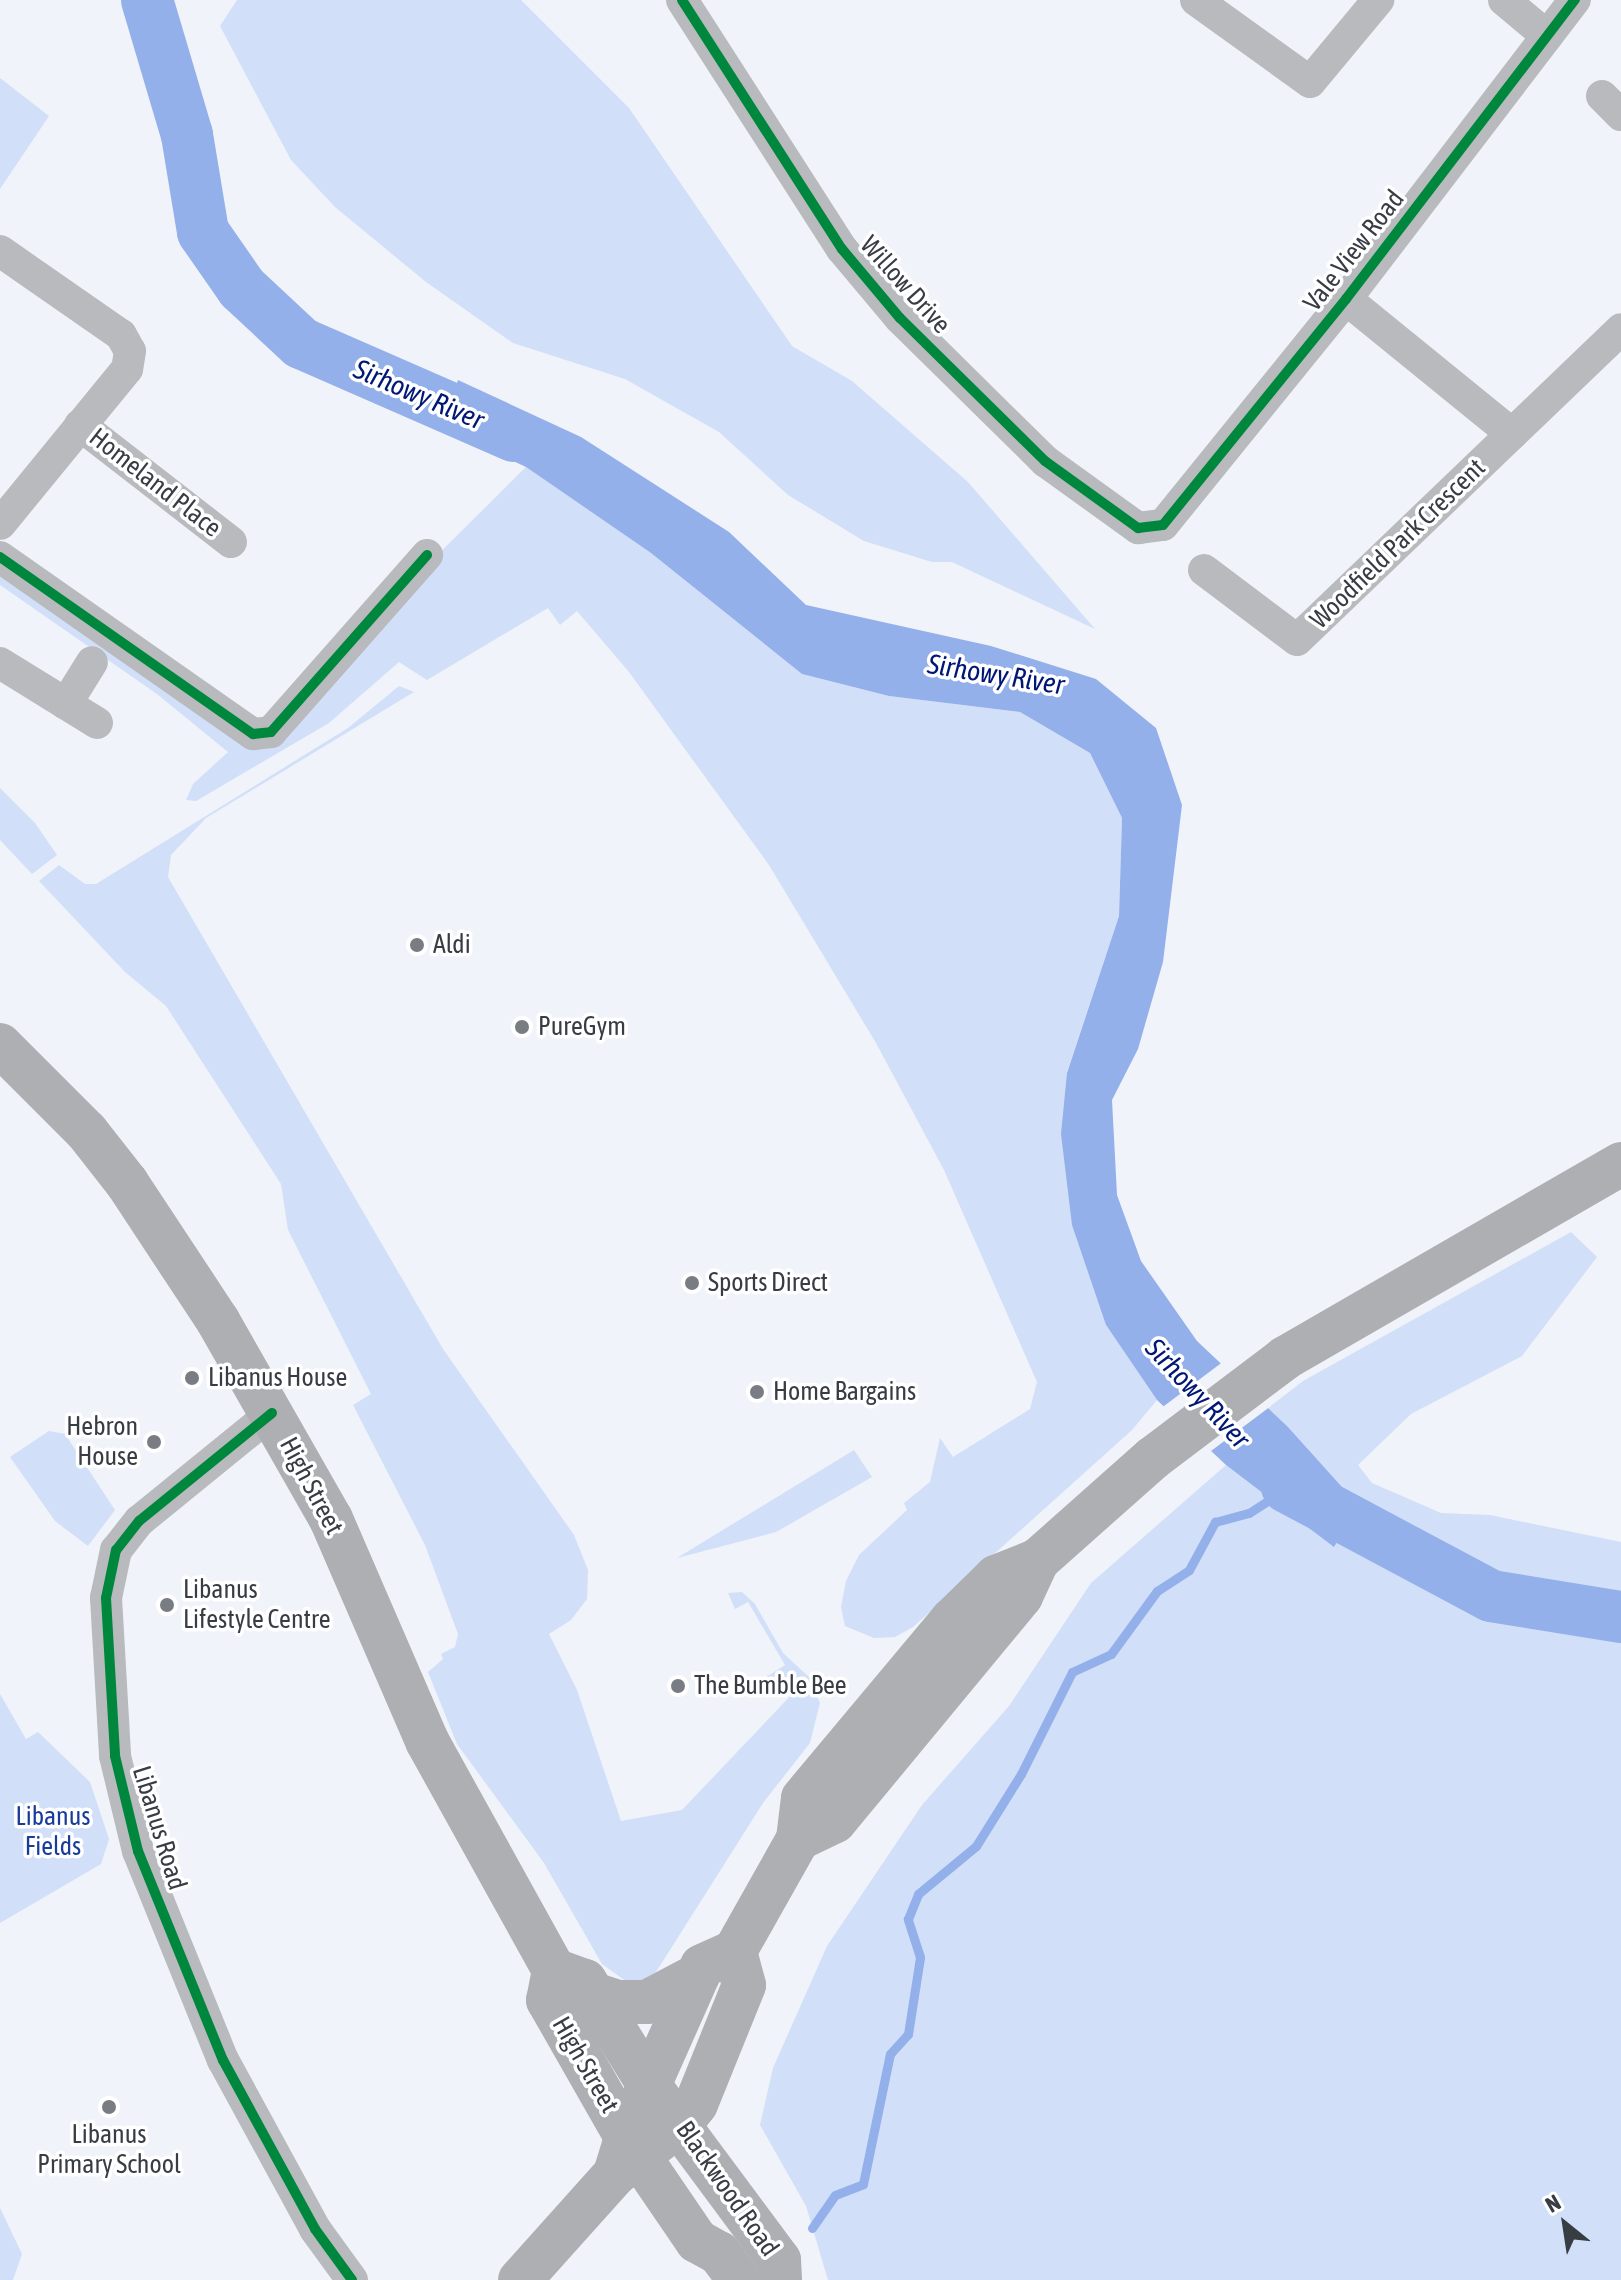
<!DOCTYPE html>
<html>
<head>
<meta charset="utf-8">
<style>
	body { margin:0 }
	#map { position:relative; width:1621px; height:2280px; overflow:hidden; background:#f0f3f9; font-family:"Asap Condensed",sans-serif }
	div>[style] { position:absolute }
	.green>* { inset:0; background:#d1dff9 }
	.water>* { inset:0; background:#94b0ea }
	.pier>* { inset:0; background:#f0f3f9 }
	.stream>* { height:9px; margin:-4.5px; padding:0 4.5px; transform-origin:4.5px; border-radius:4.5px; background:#94b0ea }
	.river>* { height:52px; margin:-26px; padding:0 26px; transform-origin:26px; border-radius:26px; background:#94b0ea }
	.street>* { height:32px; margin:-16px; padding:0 16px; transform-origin:16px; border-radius:16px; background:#b8babd }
	.secondary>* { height:44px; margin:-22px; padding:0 22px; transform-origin:22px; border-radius:22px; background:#adafb2 }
	.cycleway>* { height:10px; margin:-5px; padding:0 5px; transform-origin:5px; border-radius:5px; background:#00873e }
	.dots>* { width:22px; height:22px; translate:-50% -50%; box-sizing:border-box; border:4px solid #fff; border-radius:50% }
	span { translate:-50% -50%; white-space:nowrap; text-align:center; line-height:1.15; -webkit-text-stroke:7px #fff; paint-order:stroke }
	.street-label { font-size:26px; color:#383c43 }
	.poi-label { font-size:26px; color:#383c43 }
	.left { translate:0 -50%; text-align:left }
	.right { translate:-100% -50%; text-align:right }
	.park-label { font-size:26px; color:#173c99 }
	.water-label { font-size:28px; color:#001776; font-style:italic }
	.north { position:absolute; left:1525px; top:2184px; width:80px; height:80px; -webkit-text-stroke:6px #fff; paint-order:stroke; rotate:330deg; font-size:22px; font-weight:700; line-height:32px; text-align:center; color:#383c43 }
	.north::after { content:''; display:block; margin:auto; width:28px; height:36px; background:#383c43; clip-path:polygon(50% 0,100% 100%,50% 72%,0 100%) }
</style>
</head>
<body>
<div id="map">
	<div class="green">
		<i style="clip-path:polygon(237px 0,521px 0,629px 108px,792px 346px,852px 381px,968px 482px,1095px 629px,952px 562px,932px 562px,864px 541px,788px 495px,719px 432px,625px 379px,513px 343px,426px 282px,335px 207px,291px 160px,220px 26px)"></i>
		<i style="clip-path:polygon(0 78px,49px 116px,0 189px)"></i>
		<i style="clip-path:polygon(526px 467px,651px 553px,802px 674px,889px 696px,1020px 712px,1090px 753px,1122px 818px,1119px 916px,1067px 1072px,1106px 1325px,1157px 1400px,1132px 1430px,913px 1627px,895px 1637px,874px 1638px,845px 1626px,841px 1607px,846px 1581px,859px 1555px,907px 1510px,904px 1503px,930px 1482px,940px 1438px,953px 1457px,1030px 1409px,1037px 1382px,944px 1170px,876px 1043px,769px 865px,629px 672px,577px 611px,560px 625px,548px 608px,427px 680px,399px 662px,329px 723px,196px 801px,186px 800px,193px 784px,228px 752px,157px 694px,0 585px,0 569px,251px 740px)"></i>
		<i style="clip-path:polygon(399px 686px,414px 692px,206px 818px,171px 855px,168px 877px,443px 1349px,574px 1535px,588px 1570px,587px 1599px,571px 1620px,549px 1634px,577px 1690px,621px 1821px,682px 1810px,797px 1689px,785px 1679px,765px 1694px,765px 1678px,785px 1665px,748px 1602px,735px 1609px,728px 1593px,742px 1592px,755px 1604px,783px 1653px,809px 1677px,820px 1703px,810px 1743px,763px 1803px,656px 1972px,643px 1980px,627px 1982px,602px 1964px,544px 1863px,457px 1744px,428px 1672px,443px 1659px,441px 1654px,455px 1647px,458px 1634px,425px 1545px,353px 1405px,371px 1394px,288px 1230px,281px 1184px,166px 1006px,125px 972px,39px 881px,59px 865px,85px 884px,96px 884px,348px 728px)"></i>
		<i style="clip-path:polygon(0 788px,35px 823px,57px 855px,32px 874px,0 840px)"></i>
		<i style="clip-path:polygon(1571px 1232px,1597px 1257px,1522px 1356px,1411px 1414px,1358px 1465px,1372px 1483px,1441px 1513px,1490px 1515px,1621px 1542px,1621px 2280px,828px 2280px,806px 2206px,760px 2125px,773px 2068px,827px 1946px,922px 1805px,1009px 1706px,1091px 1583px,1226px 1465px,1334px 1546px,1287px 1426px,1268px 1408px,1303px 1381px)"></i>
		<i style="clip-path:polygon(49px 1431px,65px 1434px,115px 1510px,88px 1546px,55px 1521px,10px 1457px)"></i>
		<i style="clip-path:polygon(854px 1450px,872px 1477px,776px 1532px,677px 1558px)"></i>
		<i style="clip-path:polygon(0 1694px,26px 1739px,38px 1732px,90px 1782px,109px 1839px,101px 1864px,0 1923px)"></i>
		<i style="clip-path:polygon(0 2208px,22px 2254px,13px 2280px,0 2280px)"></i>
	</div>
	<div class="water">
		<i style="clip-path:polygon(458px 380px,581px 437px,729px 532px,806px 605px,991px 646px,1096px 679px,1156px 728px,1182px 805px,1163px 962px,1138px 1049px,1112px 1100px,1117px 1195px,1141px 1261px,1197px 1341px,1287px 1426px,1359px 1506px,1334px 1547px,1226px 1465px,1157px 1400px,1106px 1325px,1072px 1225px,1061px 1134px,1067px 1073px,1119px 916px,1122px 818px,1090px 753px,1020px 712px,889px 696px,802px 674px,651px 553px,526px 467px,442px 427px)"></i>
	</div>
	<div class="pier">
		<i style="clip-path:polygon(1224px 1361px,1271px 1406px,1207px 1454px,1160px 1409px)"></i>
	</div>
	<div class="stream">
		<i style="left:812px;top:2228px;width:40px;rotate:-55.1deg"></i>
		<i style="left:835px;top:2195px;width:30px;rotate:-21deg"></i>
		<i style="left:863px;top:2184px;width:133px;rotate:-78.3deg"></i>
		<i style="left:890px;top:2054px;width:27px;rotate:-48deg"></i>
		<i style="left:908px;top:2034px;width:78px;rotate:-81.1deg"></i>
		<i style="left:920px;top:1957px;width:40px;rotate:-108deg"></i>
		<i style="left:908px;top:1919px;width:27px;rotate:-68deg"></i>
		<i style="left:918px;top:1894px;width:75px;rotate:-39.6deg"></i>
		<i style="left:976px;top:1846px;width:85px;rotate:-58deg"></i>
		<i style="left:1021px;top:1774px;width:114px;rotate:-63.4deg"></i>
		<i style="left:1072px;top:1672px;width:43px;rotate:-24.8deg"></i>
		<i style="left:1111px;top:1654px;width:78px;rotate:-53.9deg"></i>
		<i style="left:1157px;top:1591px;width:38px;rotate:-33deg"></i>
		<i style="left:1189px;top:1570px;width:55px;rotate:-61.6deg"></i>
		<i style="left:1215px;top:1522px;width:35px;rotate:-15deg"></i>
		<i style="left:1249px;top:1513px;width:37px;rotate:-33deg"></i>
	</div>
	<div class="river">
		<i style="left:147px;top:0;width:141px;rotate:73.5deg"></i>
		<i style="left:187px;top:135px;width:98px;rotate:80.6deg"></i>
		<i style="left:203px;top:232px;width:68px;rotate:55.1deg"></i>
		<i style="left:242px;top:288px;width:81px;rotate:43deg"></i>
		<i style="left:301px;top:343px;width:232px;rotate:23.6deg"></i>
		<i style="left:1287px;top:1487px;width:231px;rotate:28.1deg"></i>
		<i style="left:1491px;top:1596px;width:132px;rotate:9.2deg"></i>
	</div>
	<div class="street">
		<i style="left:682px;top:0;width:296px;rotate:57.3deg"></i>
		<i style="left:842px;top:249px;width:90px;rotate:50deg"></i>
		<i style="left:900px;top:318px;width:204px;rotate:44.6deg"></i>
		<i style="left:1045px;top:461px;width:115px;rotate:35.8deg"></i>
		<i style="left:1138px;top:528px;width:25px;rotate:-7deg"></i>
		<i style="left:1163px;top:525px;width:291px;rotate:-51deg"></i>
		<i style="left:1346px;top:299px;width:377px;rotate:-52.6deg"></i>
		<i style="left:1196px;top:0;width:140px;rotate:35.7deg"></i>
		<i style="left:1310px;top:82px;width:107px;rotate:-50.3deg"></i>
		<i style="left:1504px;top:0;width:56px;rotate:39.9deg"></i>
		<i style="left:1602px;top:96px;width:27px;rotate:45deg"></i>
		<i style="left:0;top:251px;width:147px;rotate:34.8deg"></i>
		<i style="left:121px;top:335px;width:18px;rotate:61deg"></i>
		<i style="left:130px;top:351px;width:18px;rotate:99deg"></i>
		<i style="left:127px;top:369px;width:200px;rotate:129.3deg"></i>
		<i style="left:1346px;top:299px;width:214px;rotate:39.1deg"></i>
		<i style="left:80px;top:425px;width:191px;rotate:37.8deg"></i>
		<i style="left:0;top:557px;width:309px;rotate:35deg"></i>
		<i style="left:253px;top:734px;width:18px;rotate:-6deg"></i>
		<i style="left:271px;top:732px;width:236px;rotate:-48.6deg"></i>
		<i style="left:1204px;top:570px;width:116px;rotate:37deg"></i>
		<i style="left:1297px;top:640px;width:449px;rotate:-43.8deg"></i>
		<i style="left:0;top:663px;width:114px;rotate:31.7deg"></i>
		<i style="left:66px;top:704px;width:49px;rotate:-58.2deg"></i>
		<i style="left:272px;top:1413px;width:171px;rotate:140.9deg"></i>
		<i style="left:139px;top:1521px;width:37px;rotate:128deg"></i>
		<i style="left:116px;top:1550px;width:49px;rotate:101.8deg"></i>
		<i style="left:106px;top:1598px;width:158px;rotate:86.7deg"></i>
		<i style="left:115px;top:1756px;width:98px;rotate:76.4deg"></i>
		<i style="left:138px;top:1851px;width:226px;rotate:67.9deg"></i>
		<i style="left:223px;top:2060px;width:192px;rotate:61.4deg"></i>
		<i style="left:315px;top:2229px;width:63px;rotate:54deg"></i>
	</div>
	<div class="secondary">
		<i style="left:0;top:1045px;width:123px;rotate:45deg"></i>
		<i style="left:87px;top:1132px;width:65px;rotate:51.9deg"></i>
		<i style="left:127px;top:1183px;width:165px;rotate:56.6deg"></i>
		<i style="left:218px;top:1321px;width:228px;rotate:60.3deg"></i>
		<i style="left:331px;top:1519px;width:242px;rotate:66.6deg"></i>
		<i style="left:427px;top:1741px;width:262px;rotate:61deg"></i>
		<i style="left:554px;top:1970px;width:33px;rotate:20deg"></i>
		<i style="left:585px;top:1981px;width:122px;rotate:58.4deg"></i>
		<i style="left:649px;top:2085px;width:218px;rotate:53.4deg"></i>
		<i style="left:779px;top:2260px;width:20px;rotate:87deg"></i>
		<i style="left:798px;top:1839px;width:41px;rotate:-25.9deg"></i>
		<i style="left:835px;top:1821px;width:292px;rotate:-50.4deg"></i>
		<i style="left:1021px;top:1596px;width:40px;rotate:-65deg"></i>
		<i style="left:554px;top:1970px;width:31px;rotate:101deg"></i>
		<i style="left:548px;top:2000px;width:158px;rotate:60.3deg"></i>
		<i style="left:626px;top:2137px;width:126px;rotate:55.7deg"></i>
		<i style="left:697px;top:2241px;width:25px;rotate:29deg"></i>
		<i style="left:719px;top:2253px;width:34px;rotate:53deg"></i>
		<i style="left:593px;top:1994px;width:25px;rotate:18deg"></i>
		<i style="left:617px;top:2002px;width:30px"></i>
		<i style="left:647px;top:2002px;width:58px;rotate:-27.9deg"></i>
		<i style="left:615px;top:2174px;width:39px;rotate:-73deg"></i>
		<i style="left:626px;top:2137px;width:187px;rotate:-66deg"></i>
		<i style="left:702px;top:1966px;width:36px;rotate:-24deg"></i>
		<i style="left:735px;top:1951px;width:129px;rotate:-60.6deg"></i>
		<i style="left:798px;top:1839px;width:41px;rotate:-83deg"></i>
		<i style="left:803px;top:1798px;width:232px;rotate:-50.1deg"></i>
		<i style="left:952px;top:1620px;width:62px;rotate:-44.3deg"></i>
		<i style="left:996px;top:1577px;width:45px;rotate:-22deg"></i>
		<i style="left:1038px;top:1560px;width:154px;rotate:-41.6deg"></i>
		<i style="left:1153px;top:1458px;width:166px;rotate:-37.1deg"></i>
		<i style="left:1285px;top:1358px;width:388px;rotate:-30deg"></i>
		<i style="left:520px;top:2280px;width:142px;rotate:-48.1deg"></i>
		<i style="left:615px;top:2174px;width:83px;rotate:-37.7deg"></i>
		<i style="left:681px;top:2123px;width:24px;rotate:-52deg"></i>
		<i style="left:696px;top:2104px;width:128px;rotate:-68deg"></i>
		<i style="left:744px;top:1985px;width:35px;rotate:-105deg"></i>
	</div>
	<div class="cycleway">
		<i style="left:682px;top:0;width:296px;rotate:57.3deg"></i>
		<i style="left:842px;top:249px;width:90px;rotate:50deg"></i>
		<i style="left:900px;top:318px;width:204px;rotate:44.6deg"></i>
		<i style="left:1045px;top:461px;width:115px;rotate:35.8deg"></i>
		<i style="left:1138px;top:528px;width:25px;rotate:-7deg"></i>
		<i style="left:1163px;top:525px;width:291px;rotate:-51deg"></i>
		<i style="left:1346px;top:299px;width:377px;rotate:-52.6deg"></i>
		<i style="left:0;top:557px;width:309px;rotate:35deg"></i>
		<i style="left:253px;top:734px;width:18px;rotate:-6deg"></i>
		<i style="left:271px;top:732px;width:236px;rotate:-48.6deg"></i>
		<i style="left:272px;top:1413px;width:171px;rotate:140.9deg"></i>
		<i style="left:139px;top:1521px;width:37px;rotate:128deg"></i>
		<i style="left:116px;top:1550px;width:49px;rotate:101.8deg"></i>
		<i style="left:106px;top:1598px;width:158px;rotate:86.7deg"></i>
		<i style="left:115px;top:1756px;width:98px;rotate:76.4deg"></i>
		<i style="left:138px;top:1851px;width:226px;rotate:67.9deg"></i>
		<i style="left:223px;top:2060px;width:192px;rotate:61.4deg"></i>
		<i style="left:315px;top:2229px;width:63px;rotate:54deg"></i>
	</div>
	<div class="dots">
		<i style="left:417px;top:945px;background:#787c83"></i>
		<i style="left:522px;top:1027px;background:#787c83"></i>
		<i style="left:692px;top:1283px;background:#787c83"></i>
		<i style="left:192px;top:1378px;background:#787c83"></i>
		<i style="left:757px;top:1392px;background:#787c83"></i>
		<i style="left:154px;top:1442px;background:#787c83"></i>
		<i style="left:167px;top:1605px;background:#787c83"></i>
		<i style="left:678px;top:1686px;background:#787c83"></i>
		<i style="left:109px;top:2107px;background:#787c83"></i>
	</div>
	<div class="street-label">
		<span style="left:1354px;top:251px;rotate:-52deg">Vale View Road</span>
		<span style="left:905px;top:285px;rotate:48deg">Willow Drive</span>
		<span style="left:155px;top:483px;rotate:38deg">Homeland Place</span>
		<span style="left:1398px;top:544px;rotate:-44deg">Woodfield Park Crescent</span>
		<span style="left:311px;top:1486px;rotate:62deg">High Street</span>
		<span style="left:159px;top:1828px;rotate:73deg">Libanus Road</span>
		<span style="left:585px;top:2065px;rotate:60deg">High Street</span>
		<span style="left:727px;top:2189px;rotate:55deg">Blackwood Road</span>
	</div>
	<div class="poi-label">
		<span class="left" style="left:433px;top:945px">Aldi</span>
		<span class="left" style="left:538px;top:1027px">PureGym</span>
		<span class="left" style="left:708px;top:1283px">Sports Direct</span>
		<span class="left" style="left:208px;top:1378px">Libanus House</span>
		<span class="left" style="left:773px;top:1392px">Home Bargains</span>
		<span class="right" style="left:138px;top:1442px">Hebron<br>House</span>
		<span class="left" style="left:183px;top:1605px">Libanus<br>Lifestyle Centre</span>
		<span class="left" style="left:694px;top:1686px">The Bumble Bee</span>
		<span style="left:109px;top:2150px">Libanus<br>Primary School</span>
	</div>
	<div class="park-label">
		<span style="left:53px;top:1832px">Libanus<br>Fields</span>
	</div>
	<div class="water-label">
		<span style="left:419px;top:394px;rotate:23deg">Sirhowy River</span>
		<span style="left:996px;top:674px;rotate:9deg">Sirhowy River</span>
		<span style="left:1198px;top:1393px;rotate:47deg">Sirhowy River</span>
	</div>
	<div class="north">N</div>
</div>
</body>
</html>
